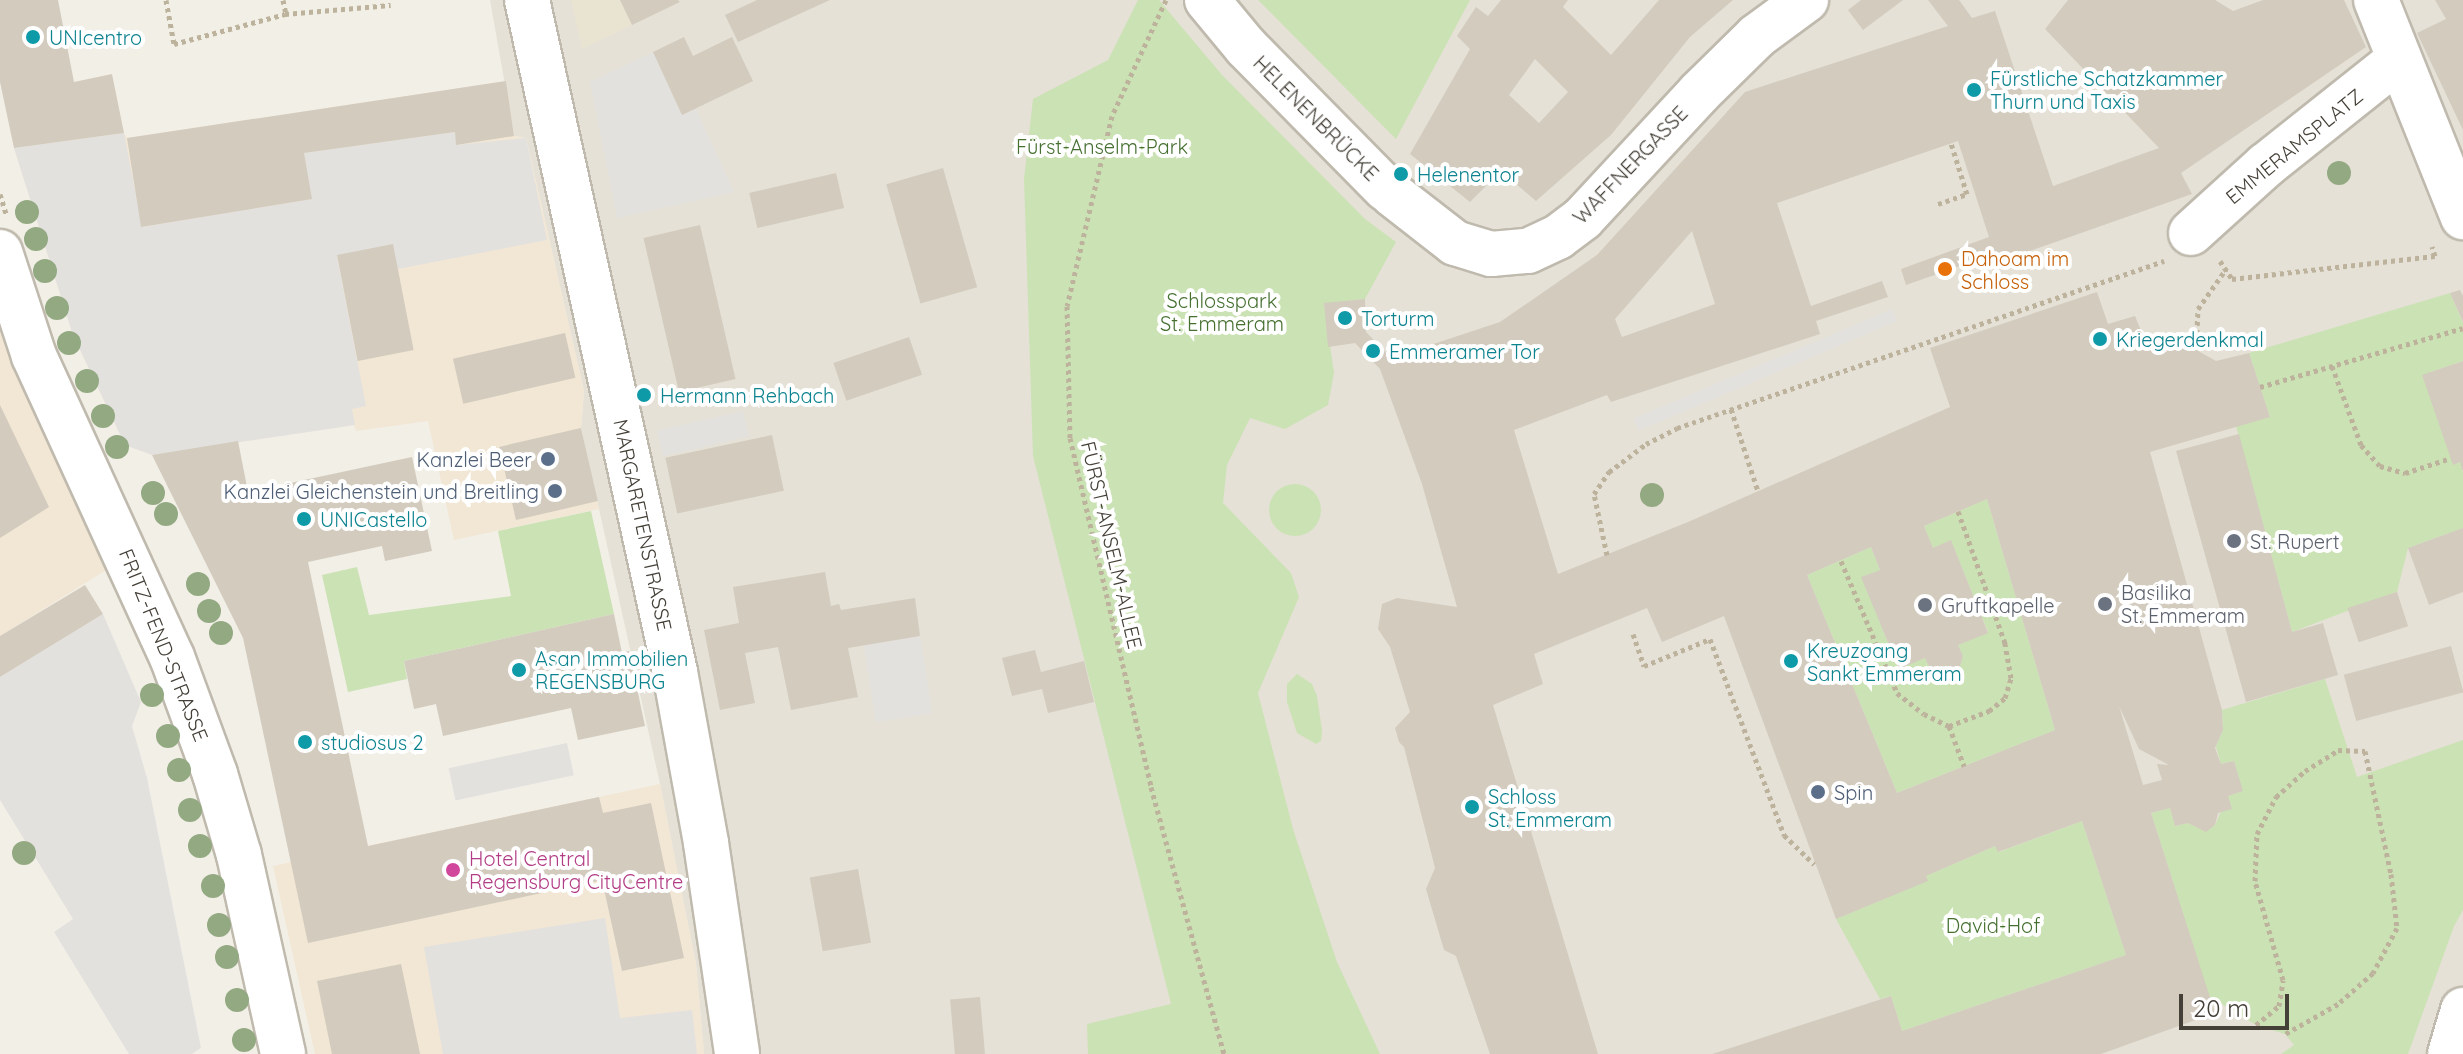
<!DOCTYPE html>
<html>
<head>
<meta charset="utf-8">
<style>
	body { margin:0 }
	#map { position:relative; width:2463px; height:1054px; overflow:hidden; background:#f2efe7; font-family:Quicksand,sans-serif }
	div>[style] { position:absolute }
	.residential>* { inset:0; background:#e5e1d6 }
	.commercial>* { inset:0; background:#f2e6d4 }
	.education>* { inset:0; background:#e9e4d2 }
	.green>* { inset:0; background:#cbe2b4 }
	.round { border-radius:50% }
	.parking>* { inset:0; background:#e3e1de; transform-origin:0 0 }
	.building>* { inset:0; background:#d2cbbe; transform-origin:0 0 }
	.path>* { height:5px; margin-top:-2.5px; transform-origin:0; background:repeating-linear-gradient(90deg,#bdb39d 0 4px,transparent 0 8px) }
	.roads { filter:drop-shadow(2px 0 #bfbaad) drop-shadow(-2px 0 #bfbaad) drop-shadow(0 2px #bfbaad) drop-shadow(0 -2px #bfbaad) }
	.minor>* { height:44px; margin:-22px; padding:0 22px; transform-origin:22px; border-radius:22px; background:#fff }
	.trees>* { width:24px; height:24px; margin:-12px; border-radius:50%; background:#93a982 }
	.dots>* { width:22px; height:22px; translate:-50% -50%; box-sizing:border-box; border:4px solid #fff; border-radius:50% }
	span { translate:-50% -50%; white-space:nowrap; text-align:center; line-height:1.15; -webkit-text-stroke:8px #fff; paint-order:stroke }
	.culture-label { font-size:20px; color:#0d838f }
	.left { translate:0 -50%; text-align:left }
	.street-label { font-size:20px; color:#443f37 }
	.park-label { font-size:20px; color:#457030 }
	.food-label { font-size:20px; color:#c56008 }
	.service-label { font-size:20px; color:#4e5e75 }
	.right { translate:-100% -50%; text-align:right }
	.worship-label { font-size:20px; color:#5b616d }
	.hotel-label { font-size:20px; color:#b23c85 }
	.scale { position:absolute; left:2179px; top:994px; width:110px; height:36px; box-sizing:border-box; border:4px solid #443f37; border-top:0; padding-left:10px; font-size:24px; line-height:28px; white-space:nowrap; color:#443f37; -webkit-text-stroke:6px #fff; paint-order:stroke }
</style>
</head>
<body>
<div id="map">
	<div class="residential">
		<i style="clip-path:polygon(490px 0,2463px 0,2463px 1054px,704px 1054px,696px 964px,660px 784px,581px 428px,584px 391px,526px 138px,514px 136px)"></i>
	</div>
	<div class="commercial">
		<i style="clip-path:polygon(506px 81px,514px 136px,526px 138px,584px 391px,581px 428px,599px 509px,454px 540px,428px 421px,356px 431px,354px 425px,152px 455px,125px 445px,73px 335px,14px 148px,124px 133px,127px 138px)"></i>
		<i style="clip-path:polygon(0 320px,111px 567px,0 636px)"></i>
		<i style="clip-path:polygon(660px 784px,696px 964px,704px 1054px,315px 1054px,273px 866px)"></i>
	</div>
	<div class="education">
		<i style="clip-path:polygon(571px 0,678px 0,680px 2px,582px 49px)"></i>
	</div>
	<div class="green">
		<i style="clip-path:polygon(1138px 0,1159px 0,1222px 75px,1365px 219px,1396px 242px,1365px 299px,1324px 304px,1334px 373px,1328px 405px,1285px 429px,1250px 418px,1227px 465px,1223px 503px,1291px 573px,1299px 597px,1258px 693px,1293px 829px,1337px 962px,1380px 1054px,1088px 1054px,1087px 1024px,1171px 1004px,1033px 456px,1024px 179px,1033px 99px,1108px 60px)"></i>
		<i style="clip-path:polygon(1258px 0,1470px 0,1396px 139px)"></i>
		<i style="clip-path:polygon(2450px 293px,2463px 323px,2463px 361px,2423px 375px,2454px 464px,2460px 462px,2463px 472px,2463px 528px,2408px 548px,2397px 592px,2292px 632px,2236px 426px,2270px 417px,2249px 353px)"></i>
		<i class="round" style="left:1269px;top:484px;width:52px;height:52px"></i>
		<i style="clip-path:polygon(1987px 499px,2055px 730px,1897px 793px,1807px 575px,1871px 547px,1880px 570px,1862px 577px,1898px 668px,1925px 658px,1931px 671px,1942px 676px,1952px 675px,1960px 666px,1963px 656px,1958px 645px,1988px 632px,1951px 541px,1933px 548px,1924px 526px)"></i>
		<i style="clip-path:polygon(591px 511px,614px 614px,404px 661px,407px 679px,348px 692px,322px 575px,357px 567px,369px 615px,511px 596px,498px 531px)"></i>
		<i style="clip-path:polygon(1297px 674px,1312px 684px,1317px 696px,1322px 730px,1321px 741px,1316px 744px,1297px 733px,1287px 702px,1287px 684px)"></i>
		<i style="clip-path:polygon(2325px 679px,2357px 777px,2463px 740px,2463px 910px,2454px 926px,2408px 1054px,2281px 1054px,2294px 1045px,2285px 1034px,2256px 1025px,2209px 996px,2151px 813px,2170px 808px,2175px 826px,2188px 823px,2206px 831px,2215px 825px,2228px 796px,2242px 791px,2234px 761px,2221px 764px,2216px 747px,2197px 758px,2216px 746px,2223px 730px,2222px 710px)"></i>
		<i style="clip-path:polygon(2082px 821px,2126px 955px,1902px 1031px,1891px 996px,1880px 999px,1836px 919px,1927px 881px,1926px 876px,1995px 846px,1999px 852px)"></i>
	</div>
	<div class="parking">
		<i style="clip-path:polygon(653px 52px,682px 115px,696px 109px,734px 192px,617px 218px,590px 82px)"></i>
		<i style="clip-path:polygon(455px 132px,457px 145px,526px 138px,547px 240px,398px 269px,337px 256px,366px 406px,352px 409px,355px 425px,152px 455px,125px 445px,73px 335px,14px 148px,124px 133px,142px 227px,311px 199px,304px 153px)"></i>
		<i style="left:1892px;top:309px;width:13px;height:281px;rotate:67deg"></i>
		<i style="left:743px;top:411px;width:26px;height:88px;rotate:77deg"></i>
		<i style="clip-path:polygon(103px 614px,141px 702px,132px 726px,147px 778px,201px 1048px,192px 1054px,129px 1054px,54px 932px,73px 919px,0 800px,0 677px)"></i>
		<i style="left:920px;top:636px;width:78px;height:57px;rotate:81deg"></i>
		<i style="left:567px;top:743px;width:33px;height:121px;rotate:78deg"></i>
		<i style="clip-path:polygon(605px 918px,620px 1018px,692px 1010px,697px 1054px,443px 1054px,424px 947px)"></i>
	</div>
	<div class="building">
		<i style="clip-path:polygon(0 0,58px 0,74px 82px,112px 74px,124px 133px,14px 148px,0 82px)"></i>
		<i style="clip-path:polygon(620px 0,678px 0,680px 2px,632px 25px)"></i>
		<i style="clip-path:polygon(757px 0,830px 0,738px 42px,725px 15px)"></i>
		<i style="clip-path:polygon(evenodd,1501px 0,1568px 0,1563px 7px,1611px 55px,1659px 0,1733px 0,1690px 37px,1611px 135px,1536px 201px,1501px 171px,1470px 202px,1410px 154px,1470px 49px,1457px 36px,1476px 7px,1488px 16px,1501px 0,1535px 59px,1568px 92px,1539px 123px,1509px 95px,1535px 59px)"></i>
		<i style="clip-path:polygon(1861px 0,1903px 0,1863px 30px,1848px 10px)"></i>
		<i style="clip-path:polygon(evenodd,1928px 0,1959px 0,1972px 18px,1995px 11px,2053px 186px,2159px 148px,2045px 29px,2068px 0,2215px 0,2233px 11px,2263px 0,2344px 0,2366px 47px,2181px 173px,2192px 194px,1996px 263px,1994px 254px,1906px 285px,1901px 269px,1989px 237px,1958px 141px,1777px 203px,1811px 306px,1882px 281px,1888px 297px,1816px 321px,1820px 334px,1611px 402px,1607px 395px,1514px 430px,1558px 574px,1688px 522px,1950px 407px,1930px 348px,2097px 292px,2108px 324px,2135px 316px,2146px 343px,2174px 333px,2177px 339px,2216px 361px,2249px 353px,2270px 417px,2150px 452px,2222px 710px,2223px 730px,2215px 748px,2221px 764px,2234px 761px,2243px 791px,2228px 796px,2232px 809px,2218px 813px,2215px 825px,2206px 832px,2188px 823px,2175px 826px,2170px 808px,2151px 813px,2215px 1013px,2101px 1054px,1712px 1054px,1891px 996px,1902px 1031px,2126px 955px,2082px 821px,1998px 852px,1995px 846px,1926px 876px,1928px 881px,1836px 919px,1724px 616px,1662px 642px,1647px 608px,1534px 654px,1543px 684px,1493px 705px,1598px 1054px,1490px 1054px,1456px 956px,1444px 950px,1426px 889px,1435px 868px,1404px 747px,1399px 742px,1395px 728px,1410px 712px,1390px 647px,1378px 629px,1382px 604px,1397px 598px,1457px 607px,1422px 484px,1380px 369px,1355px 343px,1328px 347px,1324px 303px,1365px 299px,1366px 332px,1391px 358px,1500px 322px,1597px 255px,1745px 92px,1948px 26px,1928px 0,1692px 231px,1715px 304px,1622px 337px,1615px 319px,1692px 231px,1928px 0,1987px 499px,2055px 730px,1897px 793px,1807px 575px,1871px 547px,1880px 570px,1861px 577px,1899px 669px,1925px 658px,1931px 671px,1942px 676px,1952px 675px,1960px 666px,1963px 656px,1958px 645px,1988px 633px,1951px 540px,1933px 548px,1924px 526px,1987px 499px,1928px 0,2119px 706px,2139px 749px,2169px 765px,2157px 764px,2162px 780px,2143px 785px,2119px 706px)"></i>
		<i style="clip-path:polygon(2435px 0,2463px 0,2463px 130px,2417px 33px,2446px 19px)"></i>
		<i style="clip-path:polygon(684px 37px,693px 56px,732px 37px,753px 81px,682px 115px,653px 52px)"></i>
		<i style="clip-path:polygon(506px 81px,514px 136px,456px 145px,455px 132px,304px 153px,312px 199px,141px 227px,127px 138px)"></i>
		<i style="left:943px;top:168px;width:124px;height:59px;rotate:74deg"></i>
		<i style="left:836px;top:173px;width:36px;height:89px;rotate:77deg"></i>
		<i style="left:700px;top:225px;width:158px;height:58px;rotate:77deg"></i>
		<i style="left:393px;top:244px;width:108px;height:57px;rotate:79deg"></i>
		<i style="clip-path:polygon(2460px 290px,2463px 296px,2463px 322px,2450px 293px)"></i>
		<i style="left:565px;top:333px;width:46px;height:115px;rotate:77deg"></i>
		<i style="left:909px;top:337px;width:40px;height:80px;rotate:71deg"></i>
		<i style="clip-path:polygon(2463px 361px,2463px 470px,2462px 470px,2460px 462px,2453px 465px,2422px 375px)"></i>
		<i style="clip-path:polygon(0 405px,49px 507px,0 538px)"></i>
		<i style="left:581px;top:428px;width:75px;height:84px;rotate:77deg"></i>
		<i style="clip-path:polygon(2239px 434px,2292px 632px,2323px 623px,2338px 675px,2246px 702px,2176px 451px)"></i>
		<i style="left:772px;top:435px;width:57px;height:109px;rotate:78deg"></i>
		<i style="clip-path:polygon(238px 441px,248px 492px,412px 457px,432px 551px,385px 561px,382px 546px,308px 562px,368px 846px,599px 797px,603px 813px,651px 803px,684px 958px,622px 971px,602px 880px,308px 943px,243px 638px,152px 455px)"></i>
		<i style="clip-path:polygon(2463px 528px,2463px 592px,2429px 605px,2408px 548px)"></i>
		<i style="clip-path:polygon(825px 572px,831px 606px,839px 604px,841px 610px,915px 598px,920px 636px,848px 648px,858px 697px,791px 710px,778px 647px,745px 653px,755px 703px,720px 710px,704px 630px,739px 623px,733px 587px)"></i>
		<i style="clip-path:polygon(85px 585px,103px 614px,0 677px,0 636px)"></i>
		<i style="left:2397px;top:592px;width:36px;height:52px;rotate:72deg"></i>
		<i style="clip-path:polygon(614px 614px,622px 653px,629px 651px,645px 726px,578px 740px,571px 708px,443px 736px,436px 704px,414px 709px,404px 661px)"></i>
		<i style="left:2451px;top:646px;width:48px;height:111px;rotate:75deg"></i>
		<i style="clip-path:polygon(1035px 650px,1041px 672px,1084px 661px,1094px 702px,1048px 713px,1042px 689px,1012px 696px,1002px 658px)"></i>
		<i style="left:858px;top:869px;width:75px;height:49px;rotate:80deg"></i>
		<i style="clip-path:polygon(401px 964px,420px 1054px,332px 1054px,317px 981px)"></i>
		<i style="left:980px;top:997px;width:57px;height:30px;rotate:85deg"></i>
	</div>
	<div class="path">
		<i style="left:166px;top:0;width:45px;rotate:79.7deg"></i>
		<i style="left:174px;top:44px;width:115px;rotate:-15.1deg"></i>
		<i style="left:285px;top:14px;width:106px;rotate:-4.9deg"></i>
		<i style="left:283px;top:0;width:14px;rotate:78deg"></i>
		<i style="left:1166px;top:0;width:128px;rotate:115deg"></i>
		<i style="left:1112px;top:116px;width:195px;rotate:103.3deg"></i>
		<i style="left:1067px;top:306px;width:132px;rotate:88.7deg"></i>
		<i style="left:1070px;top:438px;width:358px;rotate:76.9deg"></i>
		<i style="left:1151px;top:787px;width:277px;rotate:74.7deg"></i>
		<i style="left:0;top:194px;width:21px;rotate:73deg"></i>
		<i style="left:1938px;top:204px;width:31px;rotate:-19deg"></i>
		<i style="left:1967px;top:194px;width:53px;rotate:-107.4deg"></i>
		<i style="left:2220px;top:261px;width:22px;rotate:56deg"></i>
		<i style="left:2232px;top:279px;width:204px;rotate:-6.5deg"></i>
		<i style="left:2435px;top:256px;width:10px;rotate:-107deg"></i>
		<i style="left:2196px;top:349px;width:40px;rotate:-87.1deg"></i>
		<i style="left:2198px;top:309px;width:49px;rotate:-55deg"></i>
		<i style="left:2332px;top:366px;width:84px;rotate:69.8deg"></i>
		<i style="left:2361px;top:445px;width:28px;rotate:48deg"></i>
		<i style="left:2380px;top:466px;width:26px;rotate:16deg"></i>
		<i style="left:2405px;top:473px;width:48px;rotate:-18.1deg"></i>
		<i style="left:2260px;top:387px;width:211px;rotate:-16.2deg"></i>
		<i style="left:1731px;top:409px;width:86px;rotate:71.8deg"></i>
		<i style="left:1607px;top:555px;width:62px;rotate:-102deg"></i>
		<i style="left:1594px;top:494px;width:27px;rotate:-56deg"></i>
		<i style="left:1609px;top:472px;width:46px;rotate:-37.1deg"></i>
		<i style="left:1646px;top:444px;width:35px;rotate:-27deg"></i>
		<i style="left:1677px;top:428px;width:515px;rotate:-18.93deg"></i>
		<i style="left:1841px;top:561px;width:143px;rotate:67deg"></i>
		<i style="left:1897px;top:693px;width:34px;rotate:38deg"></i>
		<i style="left:1924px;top:714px;width:28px;rotate:26deg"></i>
		<i style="left:1949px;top:726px;width:43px;rotate:69.4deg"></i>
		<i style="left:1633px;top:634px;width:34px;rotate:71deg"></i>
		<i style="left:1644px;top:666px;width:71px;rotate:-22.2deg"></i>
		<i style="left:1710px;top:639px;width:210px;rotate:69.3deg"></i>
		<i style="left:1784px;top:835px;width:42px;rotate:44deg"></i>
		<i style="left:1949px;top:726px;width:43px;rotate:-20.6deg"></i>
		<i style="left:1989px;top:711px;width:21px;rotate:-39deg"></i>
		<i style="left:2005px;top:698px;width:21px;rotate:-73deg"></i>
		<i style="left:2011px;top:678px;width:36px;rotate:-100deg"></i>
		<i style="left:2005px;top:643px;width:140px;rotate:-109.6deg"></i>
		<i style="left:2256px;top:1025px;width:30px;rotate:-40deg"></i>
		<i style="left:2279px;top:1006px;width:26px;rotate:-81deg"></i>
		<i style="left:2283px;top:980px;width:103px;rotate:-105.8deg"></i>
		<i style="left:2255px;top:881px;width:47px;rotate:-87.6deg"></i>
		<i style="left:2257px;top:834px;width:42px;rotate:-62.8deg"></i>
		<i style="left:2276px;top:797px;width:39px;rotate:-42deg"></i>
		<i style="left:2305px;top:771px;width:39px;rotate:-32deg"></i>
		<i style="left:2338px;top:750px;width:27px;rotate:2deg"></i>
		<i style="left:2365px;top:751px;width:126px;rotate:78.1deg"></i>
		<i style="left:2391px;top:874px;width:54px;rotate:83.7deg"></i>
		<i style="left:2397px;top:928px;width:51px;rotate:118.1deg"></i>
		<i style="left:2373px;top:973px;width:47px;rotate:138.5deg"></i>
		<i style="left:2338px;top:1004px;width:61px;rotate:150.5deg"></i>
	</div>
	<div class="roads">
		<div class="minor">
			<i style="left:527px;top:0;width:688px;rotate:77.58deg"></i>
			<i style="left:675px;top:672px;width:174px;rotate:79.7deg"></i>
			<i style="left:706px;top:843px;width:213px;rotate:81.6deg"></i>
			<i style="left:1207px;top:0;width:61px;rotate:50.3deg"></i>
			<i style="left:1246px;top:47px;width:199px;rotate:45.4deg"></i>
			<i style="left:2376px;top:0;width:234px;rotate:68.2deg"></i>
			<i style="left:1392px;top:194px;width:80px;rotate:37.9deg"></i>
			<i style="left:1455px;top:243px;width:38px;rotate:17deg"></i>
			<i style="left:1491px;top:254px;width:37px;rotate:-5deg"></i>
			<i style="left:1528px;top:251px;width:33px;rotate:-25deg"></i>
			<i style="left:1558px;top:237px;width:31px;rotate:-37deg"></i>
			<i style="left:1583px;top:218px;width:171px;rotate:-47.1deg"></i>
			<i style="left:1699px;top:93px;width:81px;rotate:-44.5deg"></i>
			<i style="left:1757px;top:36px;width:61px;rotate:-36.3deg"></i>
			<i style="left:2191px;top:233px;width:101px;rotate:-42.2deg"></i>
			<i style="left:2266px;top:165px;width:169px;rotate:-38.5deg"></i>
			<i style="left:0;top:252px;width:109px;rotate:71.9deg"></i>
			<i style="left:34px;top:356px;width:331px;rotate:65.4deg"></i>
			<i style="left:172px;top:657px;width:125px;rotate:69.8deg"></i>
			<i style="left:215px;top:774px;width:84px;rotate:73.5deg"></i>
			<i style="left:239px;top:855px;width:204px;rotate:77.5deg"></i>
			<i style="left:2450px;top:1054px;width:46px;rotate:-73.5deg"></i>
		</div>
	</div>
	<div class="trees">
		<i style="left:2339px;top:173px"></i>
		<i style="left:27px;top:212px"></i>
		<i style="left:36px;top:239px"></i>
		<i style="left:45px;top:271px"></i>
		<i style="left:57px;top:308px"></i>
		<i style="left:69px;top:343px"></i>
		<i style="left:87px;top:381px"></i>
		<i style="left:103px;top:416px"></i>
		<i style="left:117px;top:447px"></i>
		<i style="left:153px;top:493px"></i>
		<i style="left:1652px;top:495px"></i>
		<i style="left:166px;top:514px"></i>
		<i style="left:198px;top:584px"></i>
		<i style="left:209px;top:611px"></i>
		<i style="left:221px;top:633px"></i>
		<i style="left:152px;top:695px"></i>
		<i style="left:168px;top:736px"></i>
		<i style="left:179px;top:770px"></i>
		<i style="left:190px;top:810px"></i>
		<i style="left:200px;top:846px"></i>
		<i style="left:24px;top:853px"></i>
		<i style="left:213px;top:886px"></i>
		<i style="left:219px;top:925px"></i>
		<i style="left:227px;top:957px"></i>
		<i style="left:237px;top:1000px"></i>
		<i style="left:244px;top:1040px"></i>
	</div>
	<div class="dots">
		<i style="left:33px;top:37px;background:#0f9aa8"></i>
		<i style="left:1974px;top:90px;background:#0f9aa8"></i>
		<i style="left:1401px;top:174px;background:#0f9aa8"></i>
		<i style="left:1945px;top:269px;background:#e8710a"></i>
		<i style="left:1345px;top:318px;background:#0f9aa8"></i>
		<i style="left:2100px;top:339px;background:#0f9aa8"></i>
		<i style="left:1373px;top:351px;background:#0f9aa8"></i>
		<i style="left:644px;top:395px;background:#0f9aa8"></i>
		<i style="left:548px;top:459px;background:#5c6f8a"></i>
		<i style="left:555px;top:491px;background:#5c6f8a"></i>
		<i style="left:304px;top:519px;background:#0f9aa8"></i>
		<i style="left:2234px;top:541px;background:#6b7280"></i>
		<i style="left:2105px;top:604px;background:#6b7280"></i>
		<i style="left:1925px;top:605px;background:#6b7280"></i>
		<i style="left:1791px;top:661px;background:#0f9aa8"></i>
		<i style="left:519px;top:670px;background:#0f9aa8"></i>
		<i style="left:305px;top:742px;background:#0f9aa8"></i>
		<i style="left:1818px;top:792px;background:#5c6f8a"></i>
		<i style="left:1472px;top:807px;background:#0f9aa8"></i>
		<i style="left:453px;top:870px;background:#d1479c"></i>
	</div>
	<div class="culture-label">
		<span class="left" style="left:49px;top:37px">UNIcentro</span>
		<span class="left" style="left:1990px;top:90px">Fürstliche Schatzkammer<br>Thurn und Taxis</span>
		<span class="left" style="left:1417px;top:174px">Helenentor</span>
		<span class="left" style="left:1361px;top:318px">Torturm</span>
		<span class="left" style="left:2116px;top:339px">Kriegerdenkmal</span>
		<span class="left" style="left:1389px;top:351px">Emmeramer Tor</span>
		<span class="left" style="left:660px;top:395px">Hermann Rehbach</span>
		<span class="left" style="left:320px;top:519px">UNICastello</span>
		<span class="left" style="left:1807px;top:662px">Kreuzgang<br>Sankt Emmeram</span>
		<span class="left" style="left:535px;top:670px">Asan Immobilien<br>REGENSBURG</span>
		<span class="left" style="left:321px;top:742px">studiosus 2</span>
		<span class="left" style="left:1488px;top:808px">Schloss<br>St. Emmeram</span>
	</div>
	<div class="street-label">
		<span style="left:1316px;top:118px;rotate:45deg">HELENENBRÜCKE</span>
		<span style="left:2294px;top:146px;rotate:-39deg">EMMERAMSPLATZ</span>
		<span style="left:1630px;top:165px;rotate:-46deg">WAFFNERGASSE</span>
		<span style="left:643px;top:525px;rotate:78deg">MARGARETENSTRASSE</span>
		<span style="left:1112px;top:545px;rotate:77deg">FÜRST-ANSELM-ALLEE</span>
		<span style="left:164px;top:645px;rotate:68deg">FRITZ-FEND-STRASSE</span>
	</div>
	<div class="park-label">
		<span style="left:1102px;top:146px">Fürst-Anselm-Park</span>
		<span style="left:1222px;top:312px">Schlosspark<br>St. Emmeram</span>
		<span style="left:1993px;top:925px">David-Hof</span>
	</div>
	<div class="food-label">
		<span class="left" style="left:1961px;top:270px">Dahoam im<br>Schloss</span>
	</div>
	<div class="service-label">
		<span class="right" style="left:532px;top:459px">Kanzlei Beer</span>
		<span class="right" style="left:539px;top:491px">Kanzlei Gleichenstein und Breitling</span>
		<span class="left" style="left:1834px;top:792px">Spin</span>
	</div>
	<div class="worship-label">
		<span class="left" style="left:2250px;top:541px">St. Rupert</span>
		<span class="left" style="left:2121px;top:604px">Basilika<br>St. Emmeram</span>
		<span class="left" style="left:1941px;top:605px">Gruftkapelle</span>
	</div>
	<div class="hotel-label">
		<span class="left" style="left:469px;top:870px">Hotel Central<br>Regensburg CityCentre</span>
	</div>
	<div class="scale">20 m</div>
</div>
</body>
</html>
